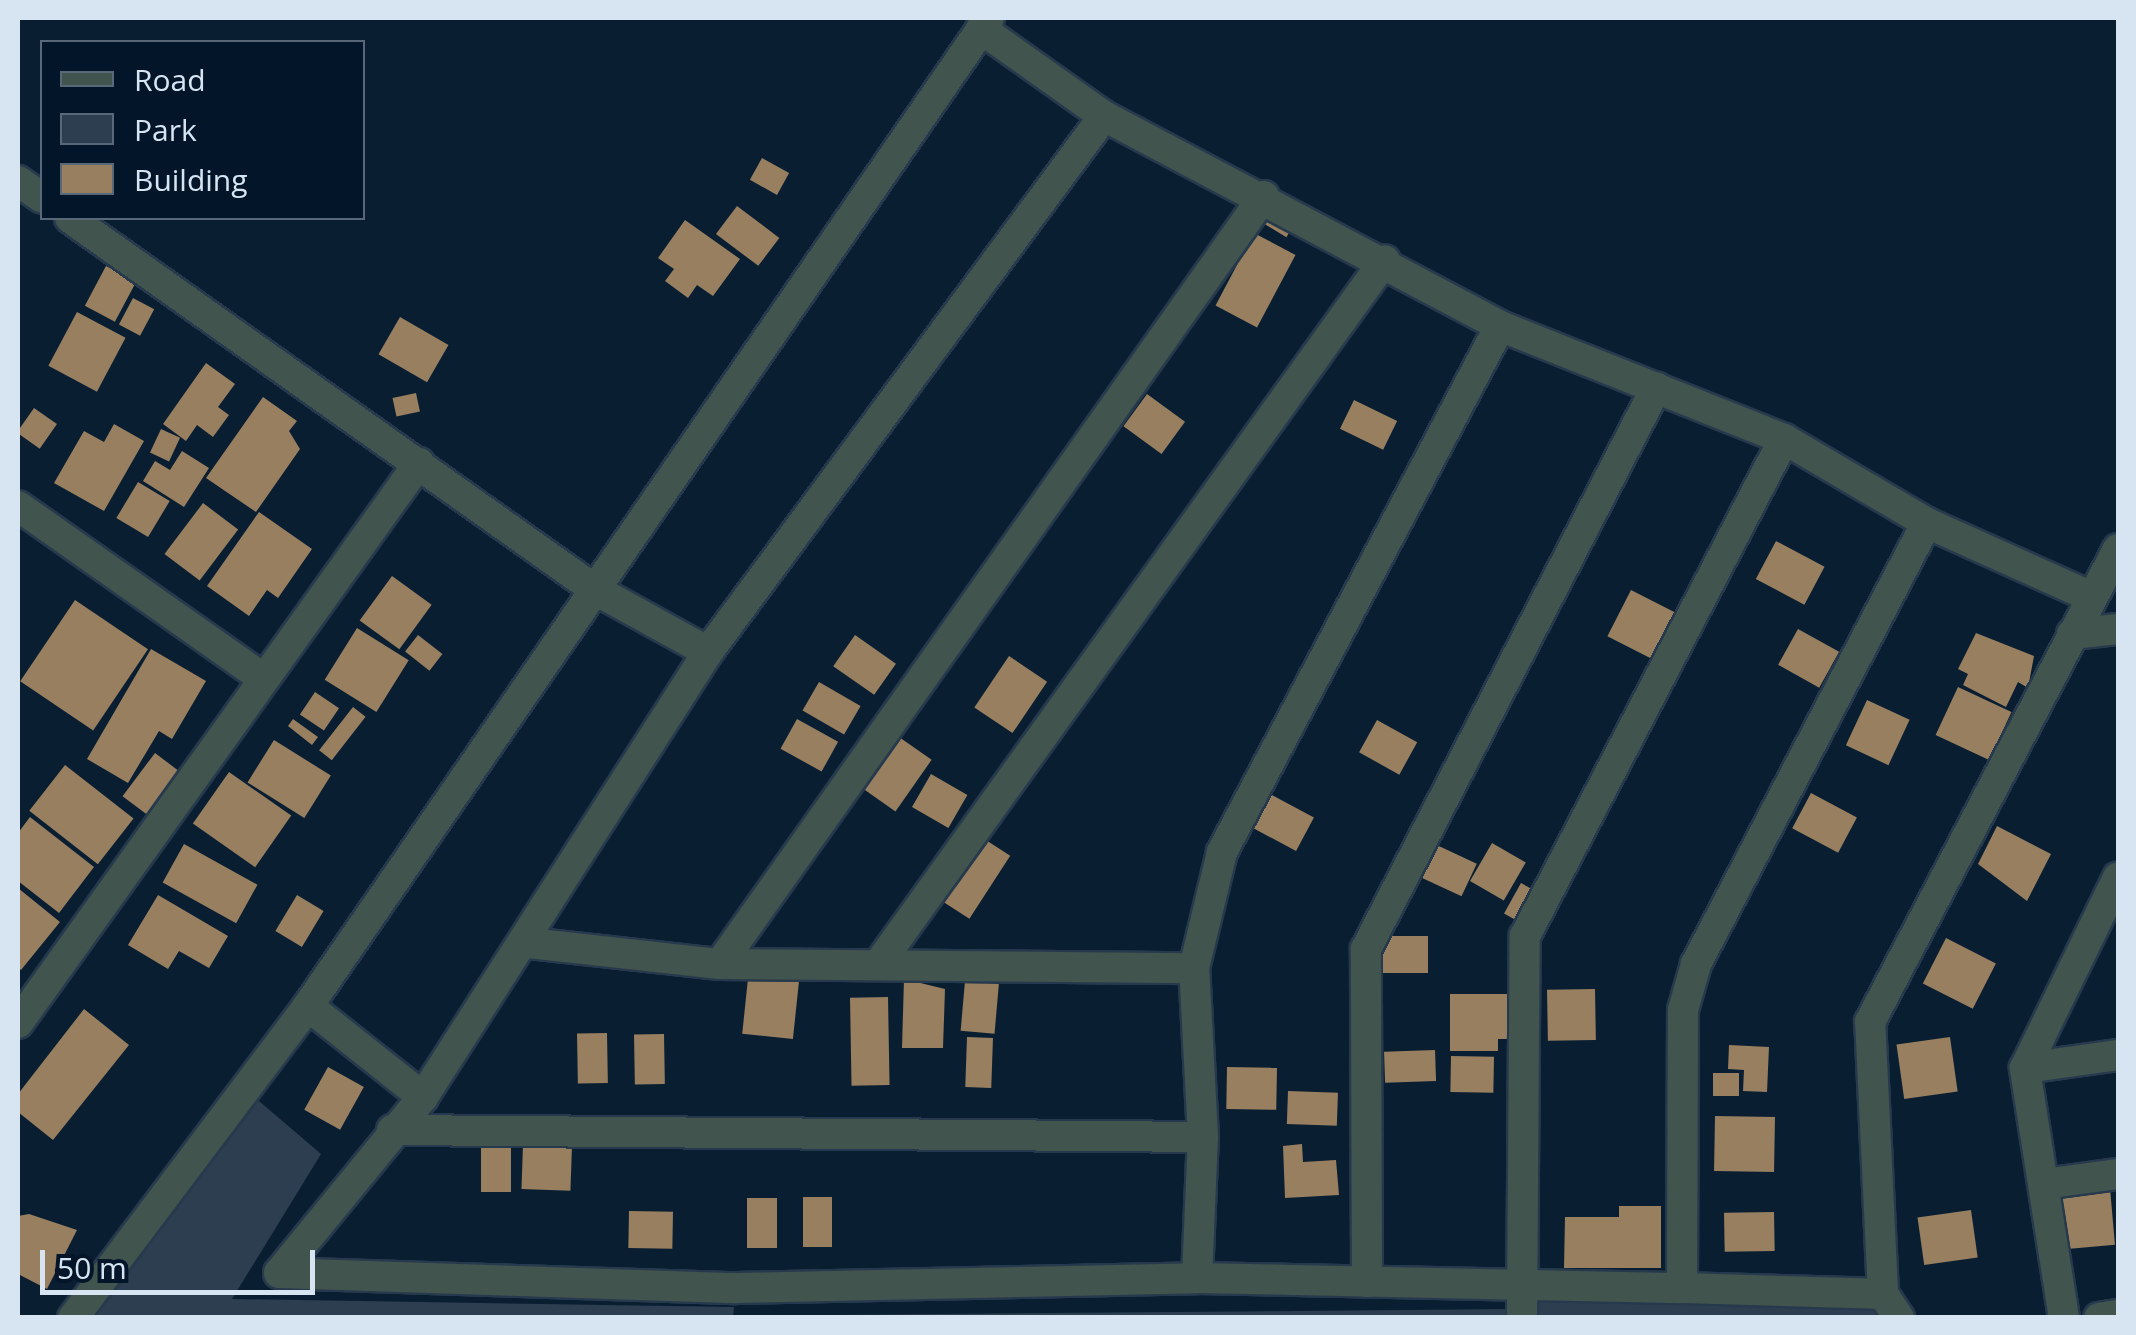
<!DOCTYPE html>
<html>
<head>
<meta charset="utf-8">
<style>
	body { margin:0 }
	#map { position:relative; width:2136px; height:1335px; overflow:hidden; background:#0a1e32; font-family:"Open Sans",sans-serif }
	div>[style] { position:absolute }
	.green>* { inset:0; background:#2d3e50 }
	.building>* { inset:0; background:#977f5f; transform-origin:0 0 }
	.roads { filter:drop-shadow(2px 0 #273a4d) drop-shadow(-2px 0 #273a4d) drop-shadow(0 2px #273a4d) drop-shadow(0 -2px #273a4d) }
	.minor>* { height:30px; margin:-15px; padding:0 15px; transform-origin:15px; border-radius:15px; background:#42544e }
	span { translate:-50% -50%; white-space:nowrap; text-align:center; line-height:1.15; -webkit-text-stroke:10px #031528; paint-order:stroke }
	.frame { position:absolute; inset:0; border:20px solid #d7e4f2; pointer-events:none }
	.legend { position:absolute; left:40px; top:40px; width:325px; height:180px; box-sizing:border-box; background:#031528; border:2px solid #586879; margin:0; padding:12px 18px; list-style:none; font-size:30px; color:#d7e4f2 }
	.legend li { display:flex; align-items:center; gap:20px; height:50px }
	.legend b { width:50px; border:2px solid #586879 }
	.scale { position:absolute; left:40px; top:1250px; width:275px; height:45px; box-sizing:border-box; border:5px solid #d7e4f2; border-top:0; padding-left:12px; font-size:30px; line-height:35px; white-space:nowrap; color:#d7e4f2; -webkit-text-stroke:8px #031528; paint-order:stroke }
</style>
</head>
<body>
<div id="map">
	<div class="green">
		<i style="clip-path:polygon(245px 1089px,321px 1154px,232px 1299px,734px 1307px,733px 1318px,70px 1318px)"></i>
		<i style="clip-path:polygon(1527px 1285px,1881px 1299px,1892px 1318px,1524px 1318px)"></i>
		<i style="clip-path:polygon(1514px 1309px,1514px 1318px,831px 1318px,831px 1315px)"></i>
	</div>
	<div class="building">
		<i style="left:762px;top:158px;width:31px;height:25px;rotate:29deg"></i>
		<i style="left:737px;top:206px;width:53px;height:35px;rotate:37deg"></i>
		<i style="left:1273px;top:207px;width:27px;height:19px;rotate:31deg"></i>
		<i style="clip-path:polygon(685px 220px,740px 259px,713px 296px,697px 285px,688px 298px,665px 281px,674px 269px,658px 258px)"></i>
		<i style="left:1254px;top:233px;width:47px;height:82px;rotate:28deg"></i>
		<i style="left:106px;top:266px;width:34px;height:45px;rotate:28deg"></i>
		<i style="left:133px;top:298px;width:24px;height:30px;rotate:28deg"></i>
		<i style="left:77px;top:312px;width:55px;height:61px;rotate:28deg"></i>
		<i style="left:400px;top:317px;width:56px;height:43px;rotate:30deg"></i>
		<i style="clip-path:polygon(206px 363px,235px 384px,218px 407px,229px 415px,213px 437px,197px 425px,186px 441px,163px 424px)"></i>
		<i style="left:416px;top:393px;width:19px;height:24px;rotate:78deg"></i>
		<i style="left:1147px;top:394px;width:47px;height:40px;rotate:36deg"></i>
		<i style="clip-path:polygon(263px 397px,297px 421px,289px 431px,300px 449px,256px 512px,206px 478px)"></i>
		<i style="left:1354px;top:400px;width:48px;height:32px;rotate:26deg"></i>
		<i style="left:34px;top:408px;width:28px;height:30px;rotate:35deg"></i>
		<i style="clip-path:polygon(114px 424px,144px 441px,104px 511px,54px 483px,84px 431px,104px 442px)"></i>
		<i style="left:161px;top:429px;width:21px;height:26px;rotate:25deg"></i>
		<i style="clip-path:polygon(182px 451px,209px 468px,184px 507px,143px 481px,155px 461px,170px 470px)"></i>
		<i style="left:138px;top:482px;width:37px;height:42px;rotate:31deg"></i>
		<i style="left:203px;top:503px;width:44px;height:64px;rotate:37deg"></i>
		<i style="clip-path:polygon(259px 512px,312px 549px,278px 598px,267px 590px,249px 616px,207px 586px)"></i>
		<i style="left:1776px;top:541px;width:55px;height:43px;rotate:28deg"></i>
		<i style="left:392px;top:576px;width:49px;height:55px;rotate:36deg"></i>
		<i style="left:1631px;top:590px;width:54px;height:52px;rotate:27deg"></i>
		<i style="left:75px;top:600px;width:88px;height:98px;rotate:34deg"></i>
		<i style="left:357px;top:628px;width:61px;height:61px;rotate:32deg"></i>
		<i style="left:1798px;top:629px;width:47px;height:41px;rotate:29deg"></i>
		<i style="clip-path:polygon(1976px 633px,2034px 656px,2028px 688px,2018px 682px,2006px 707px,1963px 685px,1968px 674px,1958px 669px)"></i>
		<i style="left:418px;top:635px;width:31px;height:21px;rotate:38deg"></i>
		<i style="left:855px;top:635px;width:50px;height:38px;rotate:35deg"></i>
		<i style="clip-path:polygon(151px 649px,206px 681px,172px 739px,159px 731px,128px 783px,87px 759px)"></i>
		<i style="left:1009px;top:656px;width:46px;height:62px;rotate:34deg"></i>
		<i style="left:819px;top:682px;width:48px;height:33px;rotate:30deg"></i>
		<i style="left:1958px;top:687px;width:59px;height:53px;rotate:25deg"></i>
		<i style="left:315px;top:692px;width:29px;height:27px;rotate:34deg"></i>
		<i style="left:1867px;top:700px;width:47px;height:50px;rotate:25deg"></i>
		<i style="left:353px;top:707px;width:16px;height:55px;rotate:38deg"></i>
		<i style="clip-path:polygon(293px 719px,318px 737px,312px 745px,288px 726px)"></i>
		<i style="left:797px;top:719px;width:47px;height:34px;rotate:29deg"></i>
		<i style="left:1377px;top:720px;width:46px;height:37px;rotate:29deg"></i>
		<i style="left:889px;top:730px;width:52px;height:63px;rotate:35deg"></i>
		<i style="left:274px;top:740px;width:67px;height:50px;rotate:32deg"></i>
		<i style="left:155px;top:753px;width:34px;height:54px;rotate:37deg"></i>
		<i style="left:65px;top:765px;width:87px;height:58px;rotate:38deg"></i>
		<i style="left:229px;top:772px;width:76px;height:63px;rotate:35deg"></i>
		<i style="left:931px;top:774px;width:42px;height:38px;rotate:30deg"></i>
		<i style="left:1268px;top:793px;width:52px;height:38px;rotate:28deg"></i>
		<i style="left:1811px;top:793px;width:52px;height:40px;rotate:28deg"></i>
		<i style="clip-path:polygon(30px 817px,94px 867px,59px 913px,18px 881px,18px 833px)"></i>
		<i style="clip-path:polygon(1997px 826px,2051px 854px,2027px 901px,1978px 864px)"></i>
		<i style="left:975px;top:833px;width:42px;height:75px;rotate:33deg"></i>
		<i style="left:1426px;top:840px;width:56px;height:36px;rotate:25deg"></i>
		<i style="left:1492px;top:843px;width:39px;height:44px;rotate:30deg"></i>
		<i style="left:184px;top:844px;width:84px;height:44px;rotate:29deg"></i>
		<i style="left:1521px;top:883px;width:23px;height:35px;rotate:29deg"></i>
		<i style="clip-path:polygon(18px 888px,60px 922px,21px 970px,18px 967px)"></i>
		<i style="clip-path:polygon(158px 895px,228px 936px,209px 968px,179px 951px,168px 969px,128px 945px)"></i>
		<i style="left:297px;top:895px;width:31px;height:42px;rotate:31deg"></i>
		<i style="left:1428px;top:936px;width:37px;height:48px;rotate:90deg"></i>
		<i style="left:1946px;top:938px;width:56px;height:51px;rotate:27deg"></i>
		<i style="left:749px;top:969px;width:51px;height:65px;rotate:6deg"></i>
		<i style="clip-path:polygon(904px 979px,945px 989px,943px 1048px,902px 1048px)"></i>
		<i style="left:965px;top:981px;width:34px;height:50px;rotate:5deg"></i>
		<i style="left:1595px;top:989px;width:51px;height:48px;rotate:89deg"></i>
		<i style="clip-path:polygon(1450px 994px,1514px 994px,1514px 1039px,1498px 1039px,1498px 1051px,1450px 1051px)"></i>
		<i style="left:888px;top:997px;width:88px;height:38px;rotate:89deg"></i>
		<i style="clip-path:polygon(84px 1009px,129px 1045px,53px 1140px,18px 1112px,18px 1094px)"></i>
		<i style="left:607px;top:1033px;width:50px;height:30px;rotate:89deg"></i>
		<i style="left:664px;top:1034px;width:50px;height:30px;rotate:89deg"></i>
		<i style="left:967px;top:1037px;width:26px;height:50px;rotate:2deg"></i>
		<i style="left:1950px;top:1037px;width:55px;height:54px;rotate:82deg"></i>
		<i style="clip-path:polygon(1729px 1045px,1769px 1047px,1767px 1092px,1743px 1091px,1744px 1070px,1728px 1069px)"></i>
		<i style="left:1435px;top:1050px;width:31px;height:51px;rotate:88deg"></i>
		<i style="left:1451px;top:1056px;width:43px;height:36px;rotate:1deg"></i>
		<i style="left:328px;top:1067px;width:41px;height:49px;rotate:29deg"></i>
		<i style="left:1227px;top:1067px;width:50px;height:42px;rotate:1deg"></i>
		<i style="left:1739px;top:1073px;width:23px;height:26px;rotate:90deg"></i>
		<i style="left:1288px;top:1091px;width:50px;height:33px;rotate:2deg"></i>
		<i style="left:1715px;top:1116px;width:60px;height:55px;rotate:1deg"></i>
		<i style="left:481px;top:1142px;width:30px;height:50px"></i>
		<i style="clip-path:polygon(1302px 1144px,1303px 1162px,1336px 1160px,1339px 1195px,1285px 1198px,1283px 1146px)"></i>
		<i style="left:523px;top:1145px;width:49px;height:44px;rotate:2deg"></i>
		<i style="left:2110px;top:1188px;width:57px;height:56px;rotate:85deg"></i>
		<i style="left:803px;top:1197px;width:29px;height:50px"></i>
		<i style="left:777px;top:1198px;width:50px;height:30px;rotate:90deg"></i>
		<i style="clip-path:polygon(1619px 1206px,1661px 1206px,1661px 1268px,1564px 1268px,1565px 1217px,1619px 1217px)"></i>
		<i style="left:1971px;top:1210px;width:48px;height:54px;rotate:82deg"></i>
		<i style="left:629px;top:1211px;width:44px;height:37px;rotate:1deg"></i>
		<i style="left:1774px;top:1212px;width:39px;height:50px;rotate:89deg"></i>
		<i style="clip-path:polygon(29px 1214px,77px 1230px,47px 1289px,18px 1274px,18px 1216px)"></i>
	</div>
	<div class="roads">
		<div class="minor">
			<i style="left:981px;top:29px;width:151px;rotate:35.3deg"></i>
			<i style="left:1104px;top:116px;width:448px;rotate:27.9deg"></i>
			<i style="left:1500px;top:326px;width:306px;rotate:21.7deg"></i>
			<i style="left:1784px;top:439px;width:166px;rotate:30.4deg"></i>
			<i style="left:1927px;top:523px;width:181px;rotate:24.2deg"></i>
			<i style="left:1104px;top:116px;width:666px;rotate:126.46deg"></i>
			<i style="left:708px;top:652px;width:528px;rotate:122.64deg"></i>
			<i style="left:423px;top:1097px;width:227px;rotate:129.3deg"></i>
			<i style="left:279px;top:1273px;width:457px;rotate:1.9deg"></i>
			<i style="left:736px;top:1288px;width:461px;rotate:-1.2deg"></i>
			<i style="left:1197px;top:1278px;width:485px;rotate:1.2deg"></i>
			<i style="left:1682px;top:1288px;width:201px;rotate:1.7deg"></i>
			<i style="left:1883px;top:1294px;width:29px;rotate:56deg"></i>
			<i style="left:18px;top:181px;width:29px;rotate:35deg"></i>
			<i style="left:70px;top:218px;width:642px;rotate:35.3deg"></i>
			<i style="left:594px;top:589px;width:130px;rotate:28.9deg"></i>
			<i style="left:18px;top:506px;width:296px;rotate:35.1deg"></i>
			<i style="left:2072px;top:634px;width:46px;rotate:-6.2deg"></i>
			<i style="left:529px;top:943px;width:192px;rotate:6.3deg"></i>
			<i style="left:720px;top:964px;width:474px;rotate:0.5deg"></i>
			<i style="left:720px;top:964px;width:941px;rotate:-54.69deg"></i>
			<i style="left:878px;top:965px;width:868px;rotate:-54.28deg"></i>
			<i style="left:308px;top:1006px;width:147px;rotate:38.4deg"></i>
			<i style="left:18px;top:1023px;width:689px;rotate:-54.39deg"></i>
			<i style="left:2025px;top:1068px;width:94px;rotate:-8deg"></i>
			<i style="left:392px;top:1130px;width:811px;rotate:0.49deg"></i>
			<i style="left:2044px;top:1184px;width:75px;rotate:-7.7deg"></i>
			<i style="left:1197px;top:1278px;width:141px;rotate:-87.6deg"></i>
			<i style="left:1203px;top:1137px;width:169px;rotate:-93deg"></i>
			<i style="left:1194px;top:968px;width:119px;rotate:-76.4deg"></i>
			<i style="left:1222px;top:852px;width:595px;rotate:-62.14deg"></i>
			<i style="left:1367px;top:1282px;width:333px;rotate:-90.2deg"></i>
			<i style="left:1366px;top:949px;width:632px;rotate:-62.66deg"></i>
			<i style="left:1682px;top:1288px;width:278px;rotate:-89.8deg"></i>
			<i style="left:1683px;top:1010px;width:48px;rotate:-74.2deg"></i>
			<i style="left:1696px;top:964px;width:498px;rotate:-62.4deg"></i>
			<i style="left:1883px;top:1294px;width:272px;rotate:-92.7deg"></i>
			<i style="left:1870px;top:1022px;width:534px;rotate:-62.33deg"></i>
			<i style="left:73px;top:1318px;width:391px;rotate:-53deg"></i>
			<i style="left:308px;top:1006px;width:1200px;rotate:-55.42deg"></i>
			<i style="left:1522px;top:1318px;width:382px;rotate:-89.6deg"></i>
			<i style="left:1525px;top:936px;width:560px;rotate:-62.47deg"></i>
			<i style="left:2064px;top:1318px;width:253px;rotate:-98.9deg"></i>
			<i style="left:2025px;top:1068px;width:212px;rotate:-64deg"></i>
			<i style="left:2099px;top:1318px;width:19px;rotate:-9deg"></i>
		</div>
	</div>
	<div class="frame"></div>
	<ul class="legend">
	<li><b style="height:12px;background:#42544e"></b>Road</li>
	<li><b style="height:28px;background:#2d3e50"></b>Park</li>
	<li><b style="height:28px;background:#977f5f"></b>Building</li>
	</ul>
	<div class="scale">50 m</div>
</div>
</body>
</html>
